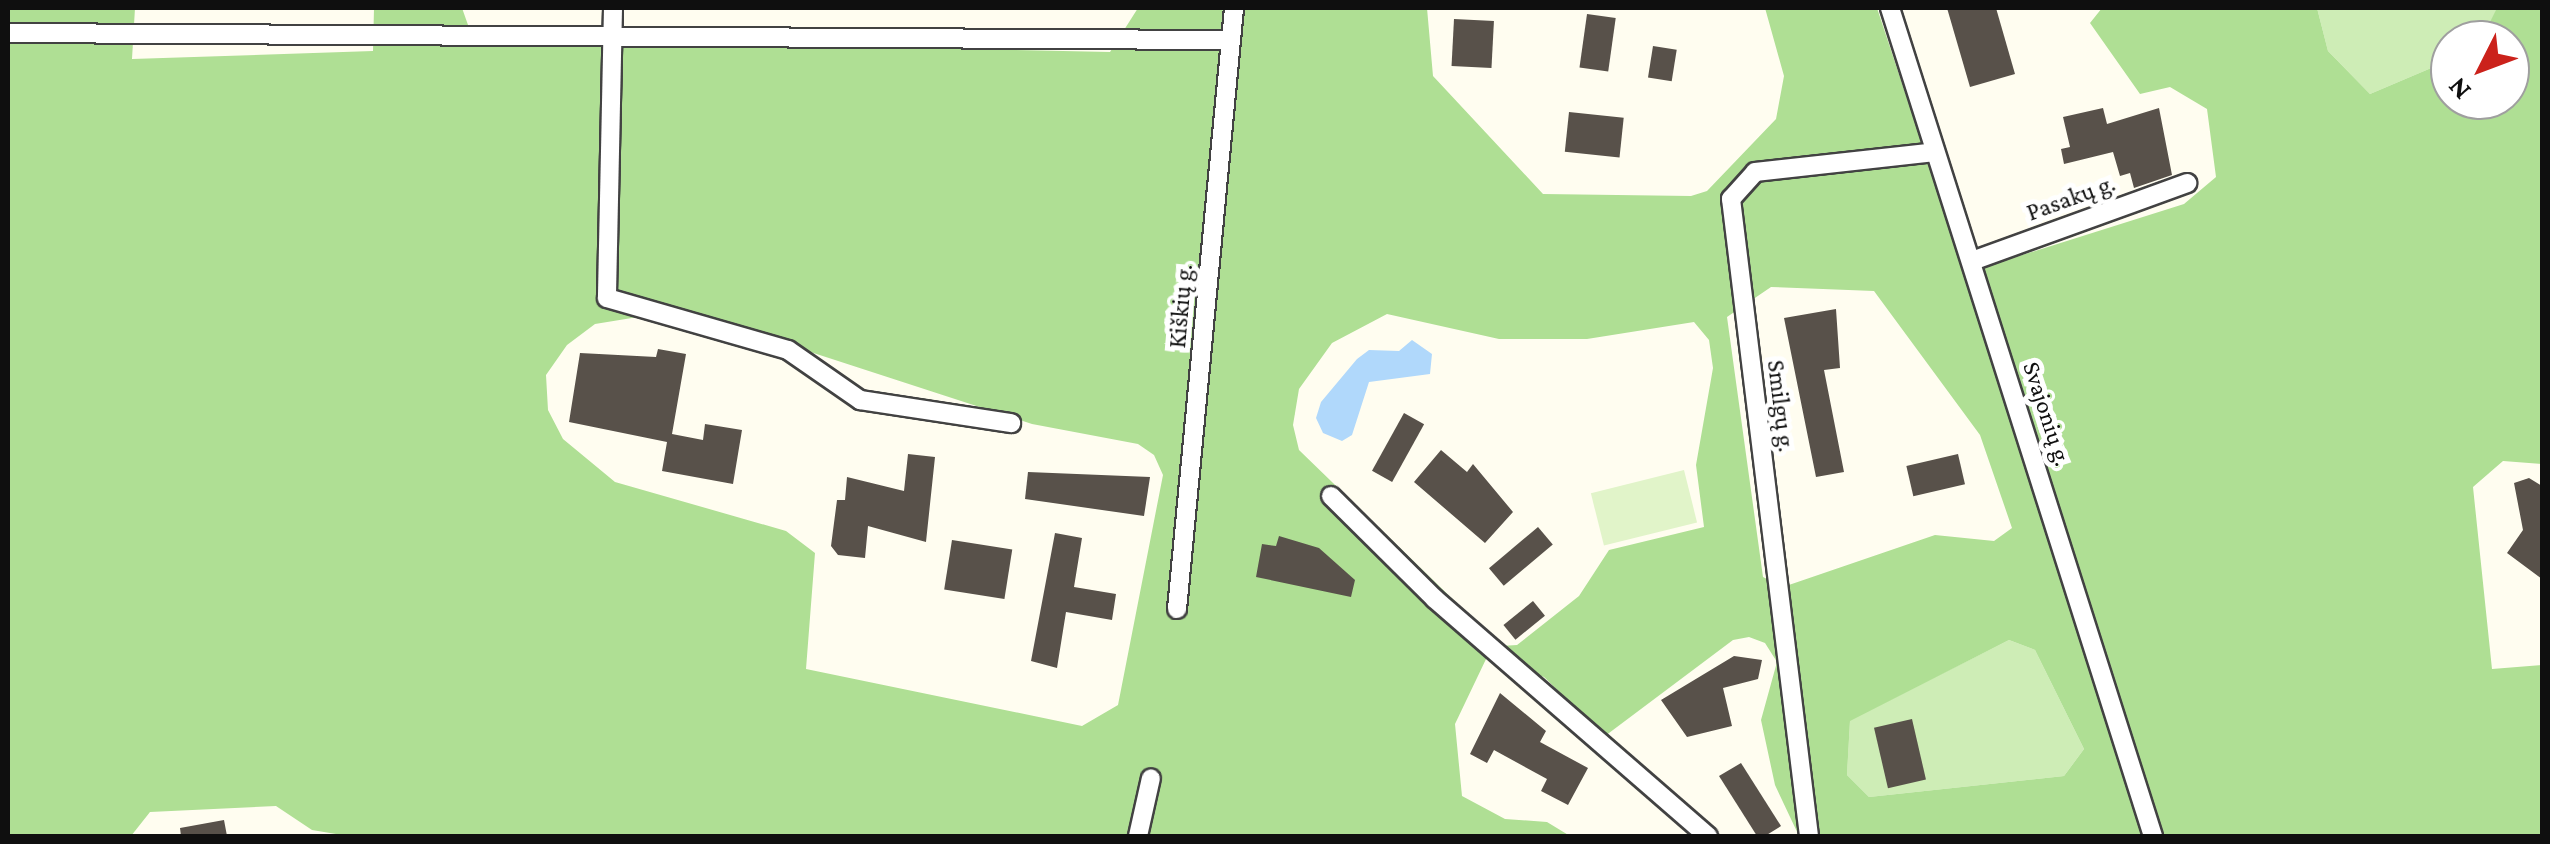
<!DOCTYPE html>
<html>
<head>
<meta charset="utf-8">
<style>
	body { margin:0 }
	#map { position:relative; width:2550px; height:844px; overflow:hidden; background:#fffdf0; font-family:"Crimson Pro",serif }
	div>[style] { position:absolute }
	.green>* { inset:0; background:#ceedb6 }
	.forest>* { inset:0; background:#afdf94 }
	.pitch>* { inset:0; background:#e1f4c9; transform-origin:0 0 }
	.water>* { inset:0; background:#b0d8fb }
	.building>* { inset:0; background:#58514a; transform-origin:0 0 }
	.roads { filter:drop-shadow(2px 0 #424242) drop-shadow(-2px 0 #424242) drop-shadow(0 2px #424242) drop-shadow(0 -2px #424242) }
	.street>* { height:18px; margin:-9px; padding:0 9px; transform-origin:9px; border-radius:9px; background:#fff }
	span { translate:-50% -50%; white-space:nowrap; text-align:center; line-height:1.15; -webkit-text-stroke:10px #fff; paint-order:stroke }
	.street-label { font-size:25px; color:#0f0f0f }
	.frame { position:absolute; inset:0; border:10px solid #0f0f0f; pointer-events:none }
	.north { position:absolute; left:2430px; top:20px; width:100px; height:100px; box-sizing:border-box; background:#fff; border:2px solid #9f9f9f; border-radius:50%; rotate:228deg; font-size:28px; font-weight:700; line-height:40px; text-align:center; color:#0f0f0f }
	.north::after { content:''; display:block; margin:auto; width:35px; height:45px; background:#cb221b; clip-path:polygon(50% 0,100% 100%,50% 72%,0 100%) }
</style>
</head>
<body>
<div id="map">
	<div class="green">
		<i style="clip-path:polygon(2317px 8px,2497px 8px,2499px 16px,2481px 40px,2450px 40px,2450px 60px,2370px 94px,2328px 51px)"></i>
		<i style="clip-path:polygon(2009px 640px,2035px 650px,2084px 749px,2064px 776px,1869px 797px,1847px 775px,1850px 720px)"></i>
	</div>
	<div class="forest">
		<i style="clip-path:polygon(evenodd,8px 8px,135px 8px,132px 59px,373px 51px,374px 8px,462px 8px,473px 39px,1110px 52px,1138px 8px,1427px 8px,1433px 76px,1543px 194px,1691px 196px,1707px 191px,1776px 119px,1784px 76px,1765px 8px,1877px 8px,1965px 273px,2184px 204px,2216px 177px,2207px 109px,2170px 87px,2140px 94px,2090px 23px,2102px 8px,2317px 8px,2328px 51px,2370px 94px,2450px 60px,2450px 100px,2510px 100px,2510px 40px,2481px 40px,2497px 8px,2542px 8px,2542px 464px,2503px 461px,2473px 487px,2492px 669px,2542px 665px,2542px 836px,1799px 836px,1775px 785px,1761px 720px,1777px 662px,1765px 643px,1749px 637px,1733px 640px,1605px 736px,1544px 677px,1487px 657px,1455px 724px,1462px 796px,1505px 819px,1547px 822px,1570px 836px,348px 836px,312px 830px,276px 806px,150px 812px,131px 836px,8px 836px,8px 8px,1771px 287px,1874px 291px,1980px 435px,2012px 528px,1994px 541px,1935px 535px,1783px 587px,1763px 577px,1727px 317px,1771px 287px,8px 8px,681px 310px,1032px 424px,1138px 444px,1154px 455px,1163px 475px,1118px 705px,1082px 726px,806px 669px,815px 553px,786px 531px,615px 482px,563px 439px,548px 410px,546px 375px,567px 345px,595px 324px,681px 310px,8px 8px,1387px 314px,1499px 339px,1587px 339px,1694px 322px,1709px 340px,1713px 368px,1696px 465px,1704px 527px,1609px 550px,1579px 596px,1517px 645px,1501px 646px,1299px 450px,1293px 425px,1299px 389px,1332px 343px,1387px 314px,8px 8px,2009px 640px,2035px 650px,2084px 749px,2064px 776px,1869px 797px,1847px 775px,1850px 721px,2009px 640px)"></i>
	</div>
	<div class="pitch">
		<i style="left:1684px;top:470px;width:54px;height:96px;rotate:76deg"></i>
	</div>
	<div class="water">
		<i style="clip-path:polygon(1412px 340px,1432px 354px,1430px 374px,1369px 382px,1352px 435px,1342px 441px,1323px 433px,1316px 418px,1321px 402px,1357px 359px,1369px 350px,1399px 351px)"></i>
	</div>
	<div class="building">
		<i style="clip-path:polygon(1947px 8px,1996px 8px,2015px 74px,1970px 87px)"></i>
		<i style="left:1587px;top:14px;width:29px;height:54px;rotate:8deg"></i>
		<i style="left:1454px;top:19px;width:40px;height:47px;rotate:3deg"></i>
		<i style="left:1653px;top:46px;width:24px;height:32px;rotate:9deg"></i>
		<i style="clip-path:polygon(2103px 108px,2107px 124px,2159px 108px,2172px 175px,2134px 188px,2130px 173px,2120px 176px,2113px 152px,2064px 164px,2061px 149px,2070px 147px,2063px 117px)"></i>
		<i style="left:1569px;top:112px;width:55px;height:40px;rotate:6deg"></i>
		<i style="clip-path:polygon(1836px 309px,1840px 368px,1824px 370px,1844px 472px,1816px 477px,1784px 318px)"></i>
		<i style="clip-path:polygon(658px 349px,686px 354px,672px 434px,703px 440px,705px 424px,742px 430px,733px 484px,662px 471px,667px 442px,569px 422px,580px 353px,656px 357px)"></i>
		<i style="left:1404px;top:413px;width:23px;height:66px;rotate:29deg"></i>
		<i style="clip-path:polygon(1441px 450px,1467px 472px,1473px 464px,1513px 512px,1485px 543px,1414px 482px)"></i>
		<i style="clip-path:polygon(908px 454px,935px 457px,926px 542px,868px 526px,865px 558px,838px 555px,831px 546px,837px 500px,845px 500px,847px 477px,904px 491px)"></i>
		<i style="left:1958px;top:454px;width:31px;height:53px;rotate:77deg"></i>
		<i style="clip-path:polygon(1028px 472px,1150px 477px,1144px 516px,1025px 499px)"></i>
		<i style="clip-path:polygon(2529px 478px,2542px 486px,2542px 579px,2507px 553px,2523px 530px,2514px 483px)"></i>
		<i style="left:1538px;top:527px;width:23px;height:64px;rotate:50deg"></i>
		<i style="clip-path:polygon(1055px 533px,1082px 538px,1074px 587px,1116px 594px,1112px 620px,1066px 612px,1057px 668px,1031px 661px)"></i>
		<i style="clip-path:polygon(1279px 536px,1319px 548px,1355px 580px,1351px 597px,1256px 577px,1262px 544px,1276px 546px)"></i>
		<i style="left:952px;top:540px;width:61px;height:50px;rotate:9deg"></i>
		<i style="left:1533px;top:601px;width:19px;height:38px;rotate:51deg"></i>
		<i style="clip-path:polygon(1734px 656px,1762px 660px,1758px 679px,1723px 688px,1732px 726px,1687px 737px,1661px 700px)"></i>
		<i style="clip-path:polygon(1500px 693px,1546px 731px,1540px 742px,1588px 768px,1568px 805px,1541px 791px,1547px 779px,1494px 750px,1487px 763px,1470px 754px)"></i>
		<i style="left:1912px;top:719px;width:62px;height:39px;rotate:77deg"></i>
		<i style="clip-path:polygon(1741px 763px,1781px 826px,1765px 836px,1757px 836px,1719px 776px)"></i>
		<i style="clip-path:polygon(224px 820px,227px 836px,181px 836px,180px 828px)"></i>
	</div>
	<div class="roads">
		<div class="street">
			<i style="left:613px;top:8px;width:290px;rotate:91.2deg"></i>
			<i style="left:607px;top:298px;width:188px;rotate:16deg"></i>
			<i style="left:788px;top:350px;width:88px;rotate:34.8deg"></i>
			<i style="left:860px;top:400px;width:153px;rotate:8.7deg"></i>
			<i style="left:1890px;top:8px;width:869px;rotate:72.38deg"></i>
			<i style="left:8px;top:33px;width:1219px;rotate:0.33deg"></i>
			<i style="left:1972px;top:261px;width:229px;rotate:-19.9deg"></i>
			<i style="left:1331px;top:496px;width:146px;rotate:44.7deg"></i>
			<i style="left:1435px;top:599px;width:362px;rotate:41deg"></i>
			<i style="left:1177px;top:609px;width:604px;rotate:-84.58deg"></i>
			<i style="left:1138px;top:836px;width:59px;rotate:-77.4deg"></i>
			<i style="left:1809px;top:836px;width:642px;rotate:-96.98deg"></i>
			<i style="left:1731px;top:199px;width:36px;rotate:-48deg"></i>
			<i style="left:1755px;top:172px;width:181px;rotate:-6.3deg"></i>
		</div>
	</div>
	<div class="street-label">
		<span style="left:2071px;top:198px;rotate:-20deg">Pasakų g.</span>
		<span style="left:1181px;top:306px;rotate:-85deg">Kiškių g.</span>
		<span style="left:1781px;top:406px;rotate:83deg">Smilgų g.</span>
		<span style="left:2047px;top:414px;rotate:72deg">Svajonių g.</span>
	</div>
	<div class="frame"></div>
	<div class="north">N</div>
</div>
</body>
</html>
